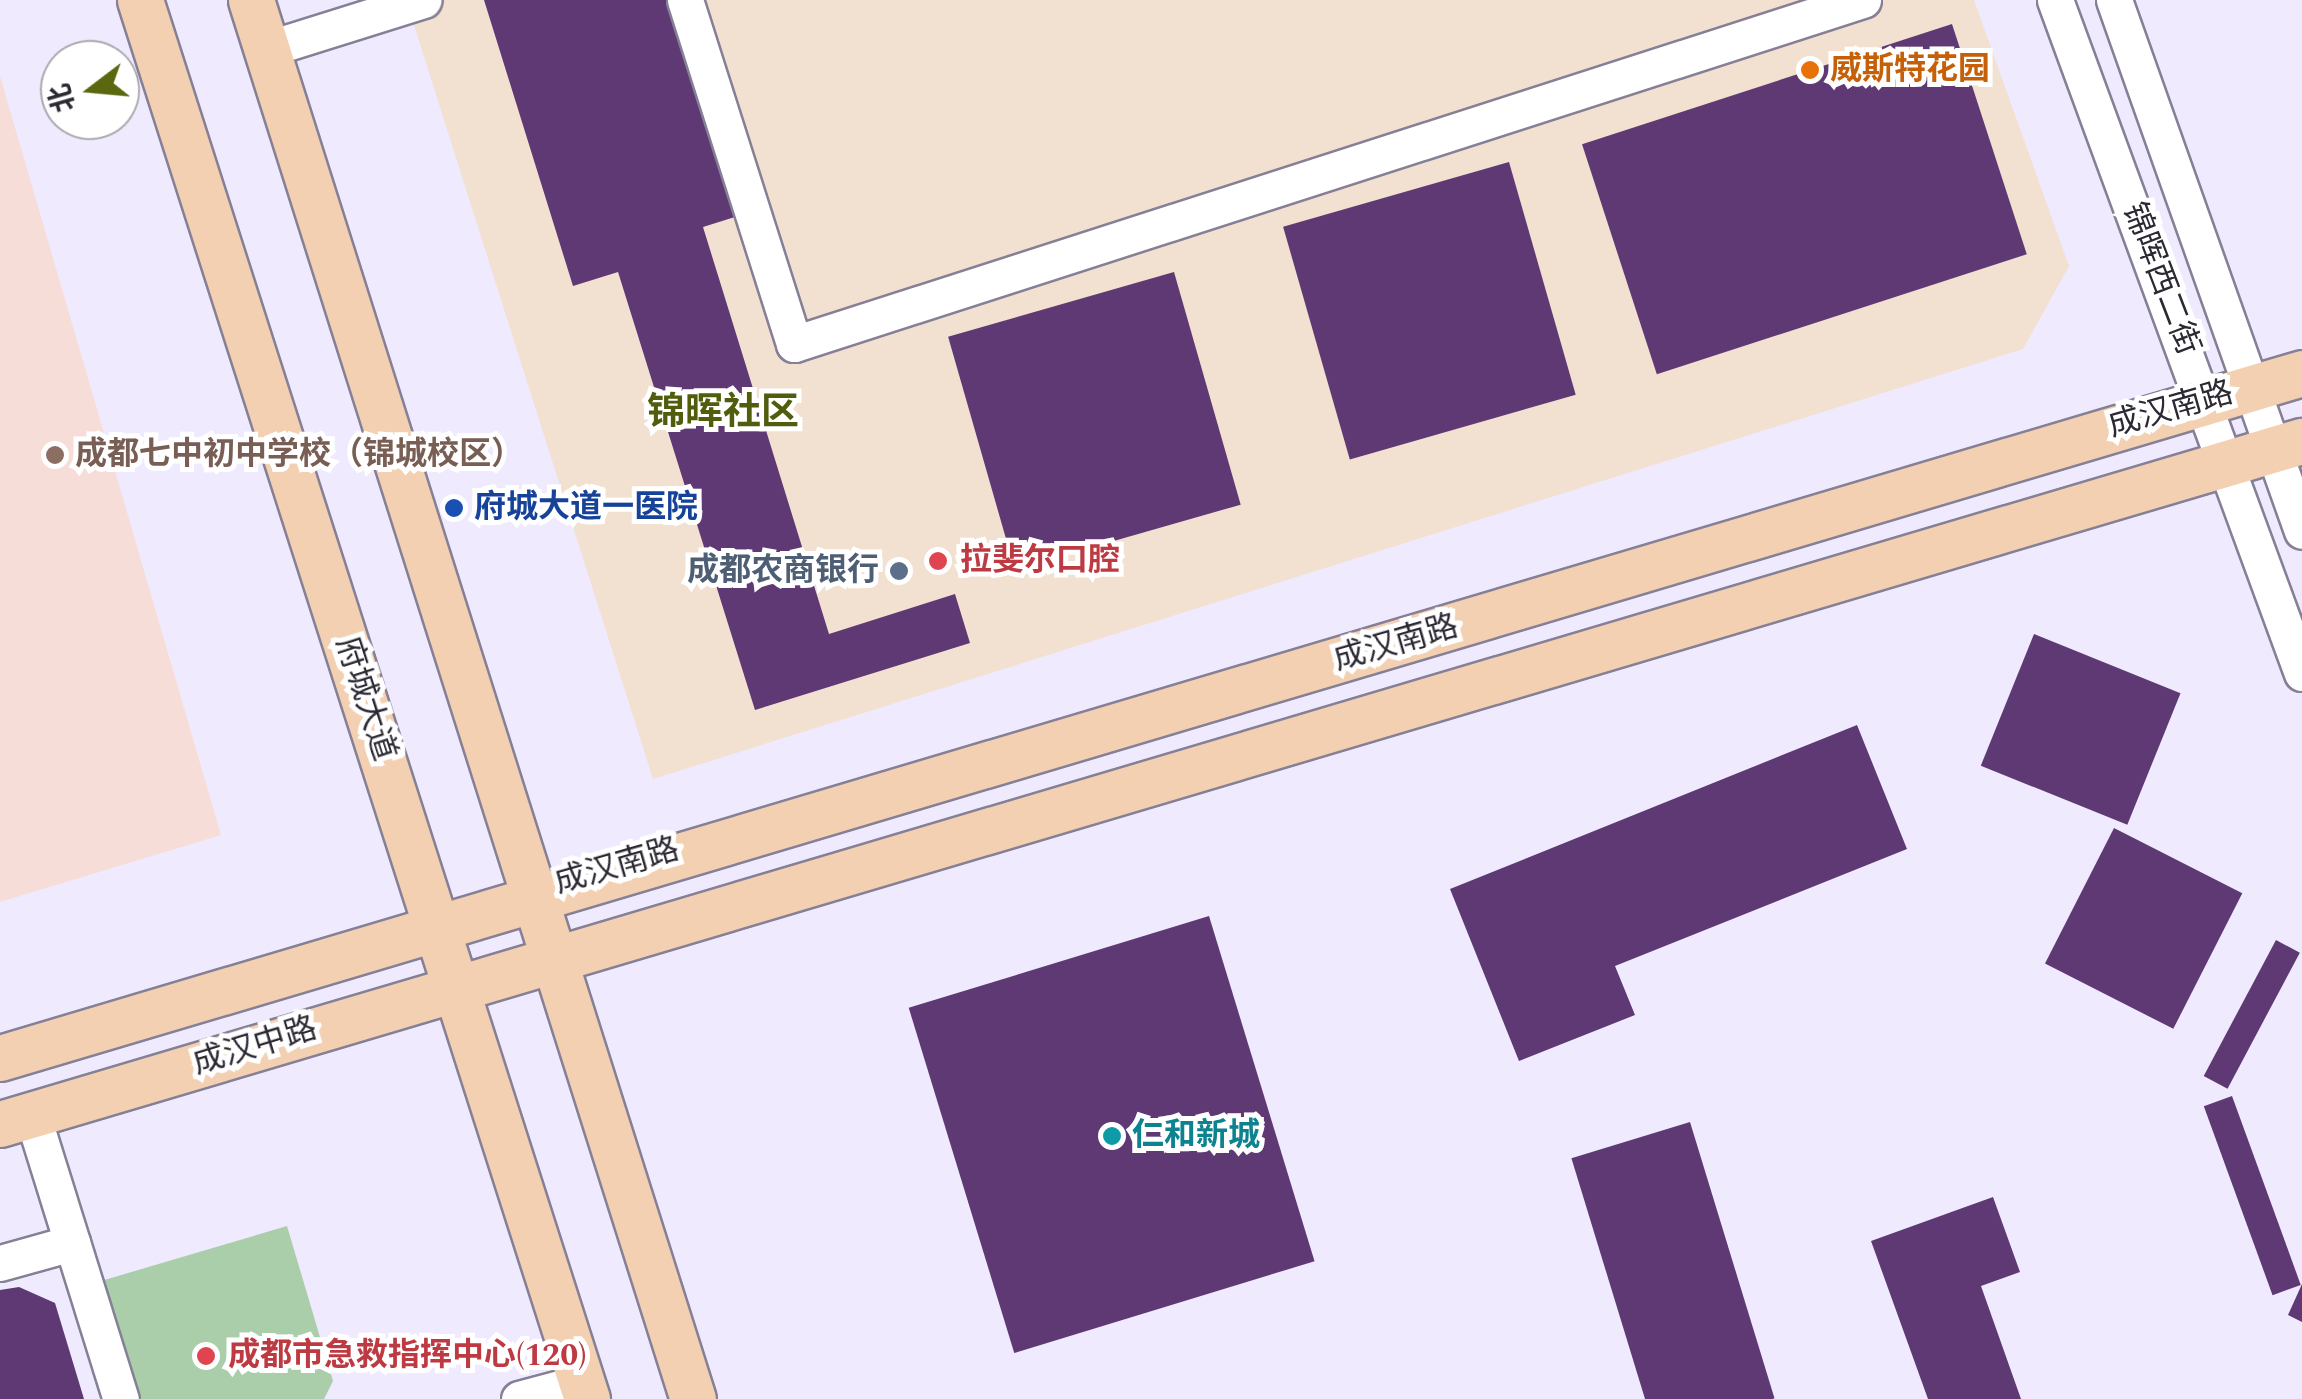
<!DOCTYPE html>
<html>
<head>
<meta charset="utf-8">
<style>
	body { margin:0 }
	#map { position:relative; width:2302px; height:1399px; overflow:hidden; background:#efeafe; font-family:Spectral,"Noto Sans SC",serif }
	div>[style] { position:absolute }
	.commercial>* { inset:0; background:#f2e0d0 }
	.education>* { inset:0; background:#f7ddd8 }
	.green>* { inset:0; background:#aacdaa }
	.building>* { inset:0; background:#5f3974; transform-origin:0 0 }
	.roads { filter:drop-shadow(2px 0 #868097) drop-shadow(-2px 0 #868097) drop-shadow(0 2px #868097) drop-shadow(0 -2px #868097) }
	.minor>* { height:35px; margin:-17.5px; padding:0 17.5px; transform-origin:17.5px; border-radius:17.5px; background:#fff }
	.major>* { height:45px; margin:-22.5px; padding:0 22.5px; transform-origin:22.5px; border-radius:22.5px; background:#f2d0b1 }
	.dots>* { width:28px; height:28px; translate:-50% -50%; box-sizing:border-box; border:5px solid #fff; border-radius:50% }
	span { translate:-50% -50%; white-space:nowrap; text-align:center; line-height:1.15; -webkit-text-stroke:10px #fff; paint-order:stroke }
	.food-label { font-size:32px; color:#c56008; font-weight:700 }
	.left { translate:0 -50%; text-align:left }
	.street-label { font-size:32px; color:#2c2933 }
	.education-label { font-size:32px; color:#785e54; font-weight:700 }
	.transit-label { font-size:32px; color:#164399; font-weight:700 }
	.health-label { font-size:32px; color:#be3a42; font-weight:700 }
	.service-label { font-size:32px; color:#4e5e75; font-weight:700 }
	.right { translate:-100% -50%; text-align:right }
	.culture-label { font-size:32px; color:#0d838f; font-weight:700 }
	.quarter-label { font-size:38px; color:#515d0c; font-weight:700 }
	.north { position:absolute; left:40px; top:40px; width:100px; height:100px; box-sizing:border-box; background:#fff; border:2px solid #aba9ad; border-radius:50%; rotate:254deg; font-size:28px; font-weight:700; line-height:40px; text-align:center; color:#2c2933 }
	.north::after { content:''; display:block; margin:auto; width:35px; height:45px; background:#5b680f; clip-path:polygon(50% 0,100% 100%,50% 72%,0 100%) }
</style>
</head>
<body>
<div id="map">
	<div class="commercial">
		<i style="clip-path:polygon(406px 0,1974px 0,2069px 266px,2023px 349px,653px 779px)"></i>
	</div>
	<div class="education">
		<i style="clip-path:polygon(0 76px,221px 835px,0 902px)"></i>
	</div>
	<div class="green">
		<i style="clip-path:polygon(287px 1226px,333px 1381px,324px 1399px,135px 1399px,101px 1281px)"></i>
	</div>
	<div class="building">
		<i style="clip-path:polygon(484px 0,671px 0,738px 216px,703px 227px,829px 634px,955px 594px,970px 643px,755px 710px,618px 272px,573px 286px)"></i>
		<i style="left:1952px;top:24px;width:242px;height:389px;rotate:72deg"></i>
		<i style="left:1509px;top:162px;width:242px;height:235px;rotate:74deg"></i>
		<i style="left:1174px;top:272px;width:242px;height:235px;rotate:74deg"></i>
		<i style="left:2034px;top:634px;width:158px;height:142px;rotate:22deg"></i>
		<i style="clip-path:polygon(1857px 725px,1907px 849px,1615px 966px,1635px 1015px,1519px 1061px,1450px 889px)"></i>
		<i style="left:2114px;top:828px;width:144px;height:152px;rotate:27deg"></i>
		<i style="left:1209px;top:916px;width:361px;height:314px;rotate:73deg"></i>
		<i style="left:2276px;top:940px;width:27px;height:154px;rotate:28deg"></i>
		<i style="left:2232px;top:1096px;width:201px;height:30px;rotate:70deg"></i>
		<i style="left:1690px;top:1122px;width:289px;height:124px;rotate:73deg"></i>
		<i style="clip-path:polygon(1993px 1197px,2020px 1272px,1981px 1286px,2021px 1399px,1928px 1399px,1871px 1241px)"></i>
		<i style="clip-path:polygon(2302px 1284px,2302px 1322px,2288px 1315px)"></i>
		<i style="clip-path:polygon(19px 1287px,55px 1303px,84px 1399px,0 1399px,0 1290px)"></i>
	</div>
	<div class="roads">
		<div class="minor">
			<i style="left:685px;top:0;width:361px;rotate:72.4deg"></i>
			<i style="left:794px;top:344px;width:1123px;rotate:-17.84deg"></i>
			<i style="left:2055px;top:0;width:717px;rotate:69.85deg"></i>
			<i style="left:2114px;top:0;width:563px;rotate:70.5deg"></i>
			<i style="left:267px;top:49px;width:164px;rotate:-17.4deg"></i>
			<i style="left:32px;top:1114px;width:299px;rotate:72.7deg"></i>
			<i style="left:0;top:1263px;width:75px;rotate:-15.5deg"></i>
			<i style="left:519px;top:1399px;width:65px;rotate:-15.1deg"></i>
		</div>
		<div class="major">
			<i style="left:140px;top:0;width:1469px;rotate:72.28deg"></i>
			<i style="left:251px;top:0;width:1467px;rotate:72.47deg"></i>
			<i style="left:0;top:1058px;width:2402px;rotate:-16.57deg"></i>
			<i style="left:0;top:1124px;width:2401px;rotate:-16.53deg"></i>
		</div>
	</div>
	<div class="dots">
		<i style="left:1810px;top:70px;background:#e8710a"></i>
		<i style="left:55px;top:455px;background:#8d6e63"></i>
		<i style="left:454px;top:508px;background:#1a4fb4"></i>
		<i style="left:938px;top:561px;background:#e0444e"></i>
		<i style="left:899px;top:571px;background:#5c6f8a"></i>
		<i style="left:1112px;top:1136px;background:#0f9aa8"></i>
		<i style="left:206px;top:1356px;background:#e0444e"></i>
	</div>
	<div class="food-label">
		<span class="left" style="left:1830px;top:70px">威斯特花园</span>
	</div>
	<div class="street-label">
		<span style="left:2160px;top:279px;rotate:69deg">锦晖西二街</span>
		<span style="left:2171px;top:410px;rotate:-16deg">成汉南路</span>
		<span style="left:1396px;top:644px;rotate:-16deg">成汉南路</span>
		<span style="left:365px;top:699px;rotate:72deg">府城大道</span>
		<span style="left:617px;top:867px;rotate:-16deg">成汉南路</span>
		<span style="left:255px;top:1047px;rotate:-17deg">成汉中路</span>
	</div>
	<div class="education-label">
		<span class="left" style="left:75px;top:455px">成都七中初中学校（锦城校区）</span>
	</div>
	<div class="transit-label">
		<span class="left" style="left:474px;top:508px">府城大道一医院</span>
	</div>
	<div class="health-label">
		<span class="left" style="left:960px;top:561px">拉斐尔口腔</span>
		<span class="left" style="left:228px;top:1356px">成都市急救指挥中心(120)</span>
	</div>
	<div class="service-label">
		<span class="right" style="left:879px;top:571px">成都农商银行</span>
	</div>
	<div class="culture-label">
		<span class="left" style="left:1132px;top:1136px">仁和新城</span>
	</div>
	<div class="quarter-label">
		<span style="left:723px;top:414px">锦晖社区</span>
	</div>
	<div class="north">北</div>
</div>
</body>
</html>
